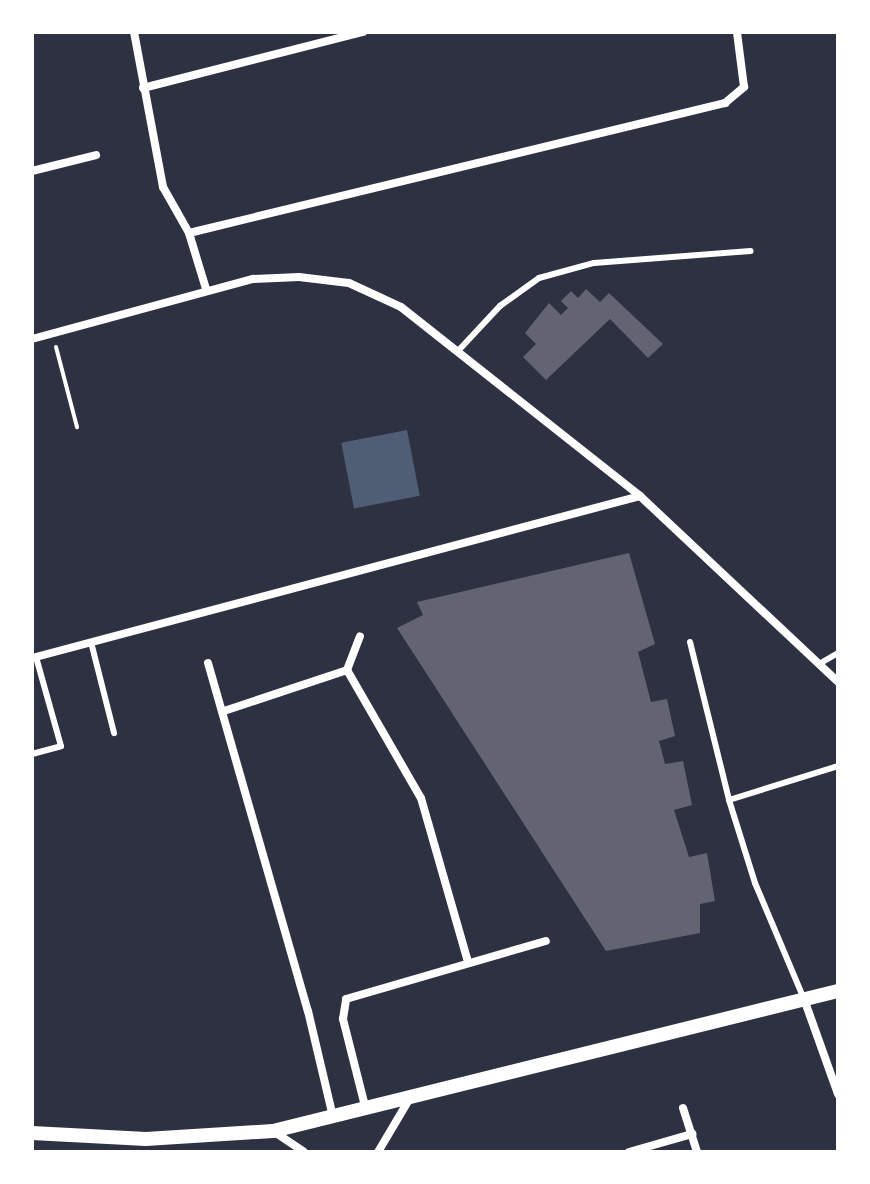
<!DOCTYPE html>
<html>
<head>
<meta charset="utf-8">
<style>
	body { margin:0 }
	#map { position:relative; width:870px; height:1184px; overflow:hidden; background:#2d3142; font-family:"Sofia Sans Condensed",sans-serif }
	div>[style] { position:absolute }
	.water>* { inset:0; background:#4f5d75; transform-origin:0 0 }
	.building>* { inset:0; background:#626471 }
	.path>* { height:4px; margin:-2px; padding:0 2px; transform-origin:2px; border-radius:2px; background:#fff }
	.service>* { height:6px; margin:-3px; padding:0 3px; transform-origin:3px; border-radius:3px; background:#fff }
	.minor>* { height:8px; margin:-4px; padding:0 4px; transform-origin:4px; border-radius:4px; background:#fff }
	.tertiary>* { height:14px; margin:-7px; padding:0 7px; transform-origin:7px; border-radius:7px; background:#fff }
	span { translate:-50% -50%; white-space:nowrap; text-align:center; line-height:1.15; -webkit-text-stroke:7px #fff; paint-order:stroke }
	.frame { position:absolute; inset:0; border:34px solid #fff; pointer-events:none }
</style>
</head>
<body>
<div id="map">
	<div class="water">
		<i style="left:407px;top:430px;width:67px;height:67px;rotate:79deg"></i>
	</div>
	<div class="building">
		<i style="clip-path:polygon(586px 289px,600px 302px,609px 293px,663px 344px,648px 358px,610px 319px,546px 380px,523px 357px,536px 344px,525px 333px,549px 303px,561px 315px,568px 308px,561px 301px,571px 291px,578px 298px)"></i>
		<i style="clip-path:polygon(629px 553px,655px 644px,638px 652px,651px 702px,667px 699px,675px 736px,659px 741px,665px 764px,683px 761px,692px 805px,674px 810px,689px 857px,707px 853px,715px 901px,700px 904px,700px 933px,606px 951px,397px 628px,423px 615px,417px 602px)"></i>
	</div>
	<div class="path">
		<i style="left:56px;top:347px;width:83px;rotate:75.3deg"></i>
	</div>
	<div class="service">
		<i style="left:458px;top:351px;width:62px;rotate:-47deg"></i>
		<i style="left:500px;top:306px;width:48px;rotate:-35.7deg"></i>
		<i style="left:539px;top:278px;width:57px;rotate:-15.3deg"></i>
		<i style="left:594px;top:263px;width:157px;rotate:-4.4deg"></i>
		<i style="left:91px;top:642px;width:94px;rotate:75.8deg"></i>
		<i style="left:690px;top:642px;width:163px;rotate:76.1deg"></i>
		<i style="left:729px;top:800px;width:87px;rotate:72.6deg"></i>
		<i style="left:755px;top:883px;width:126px;rotate:67.1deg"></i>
		<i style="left:819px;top:664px;width:22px;rotate:-30deg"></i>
		<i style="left:32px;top:754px;width:30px;rotate:-15deg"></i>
		<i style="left:61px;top:746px;width:92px;rotate:-105.7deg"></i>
		<i style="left:729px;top:800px;width:114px;rotate:-17.3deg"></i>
	</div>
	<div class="minor">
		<i style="left:134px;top:32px;width:158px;rotate:79.4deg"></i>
		<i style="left:163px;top:187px;width:53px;rotate:60.5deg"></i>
		<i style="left:189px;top:233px;width:59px;rotate:73.1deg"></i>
		<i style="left:143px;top:88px;width:227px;rotate:-14.3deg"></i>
		<i style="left:32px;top:171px;width:66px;rotate:-14deg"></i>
		<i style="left:189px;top:233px;width:552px;rotate:-13.63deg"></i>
		<i style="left:725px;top:103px;width:25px;rotate:-40deg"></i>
		<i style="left:744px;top:87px;width:55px;rotate:-97.3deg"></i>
		<i style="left:32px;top:339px;width:229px;rotate:-15.2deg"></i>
		<i style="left:253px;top:279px;width:46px;rotate:-2.5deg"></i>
		<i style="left:299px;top:277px;width:50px;rotate:6.8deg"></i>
		<i style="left:349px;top:283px;width:57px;rotate:24.8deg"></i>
		<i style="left:401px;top:307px;width:305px;rotate:38.3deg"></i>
		<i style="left:640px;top:496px;width:272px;rotate:43.2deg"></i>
		<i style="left:32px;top:658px;width:629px;rotate:-14.92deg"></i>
		<i style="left:208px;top:663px;width:362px;rotate:74deg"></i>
		<i style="left:308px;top:1011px;width:109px;rotate:76.7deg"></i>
		<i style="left:347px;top:670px;width:148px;rotate:60deg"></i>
		<i style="left:421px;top:798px;width:171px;rotate:74deg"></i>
		<i style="left:347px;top:670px;width:36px;rotate:-69deg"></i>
		<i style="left:224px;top:711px;width:130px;rotate:-18.4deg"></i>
		<i style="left:804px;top:999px;width:101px;rotate:70.3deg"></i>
		<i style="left:683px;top:1108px;width:46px;rotate:72.3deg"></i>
		<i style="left:366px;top:1110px;width:94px;rotate:-104.2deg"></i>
		<i style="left:343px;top:1019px;width:20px;rotate:-81deg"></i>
		<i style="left:346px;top:999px;width:208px;rotate:-16.2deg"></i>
		<i style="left:273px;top:1131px;width:37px;rotate:34deg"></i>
		<i style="left:378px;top:1152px;width:63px;rotate:-59.3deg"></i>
		<i style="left:629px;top:1152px;width:66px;rotate:-15.9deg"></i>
	</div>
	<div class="tertiary">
		<i style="left:32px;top:1133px;width:114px;rotate:3deg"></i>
		<i style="left:146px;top:1139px;width:127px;rotate:-3.6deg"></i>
		<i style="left:273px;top:1131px;width:582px;rotate:-13.92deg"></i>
	</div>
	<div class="frame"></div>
</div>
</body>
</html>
